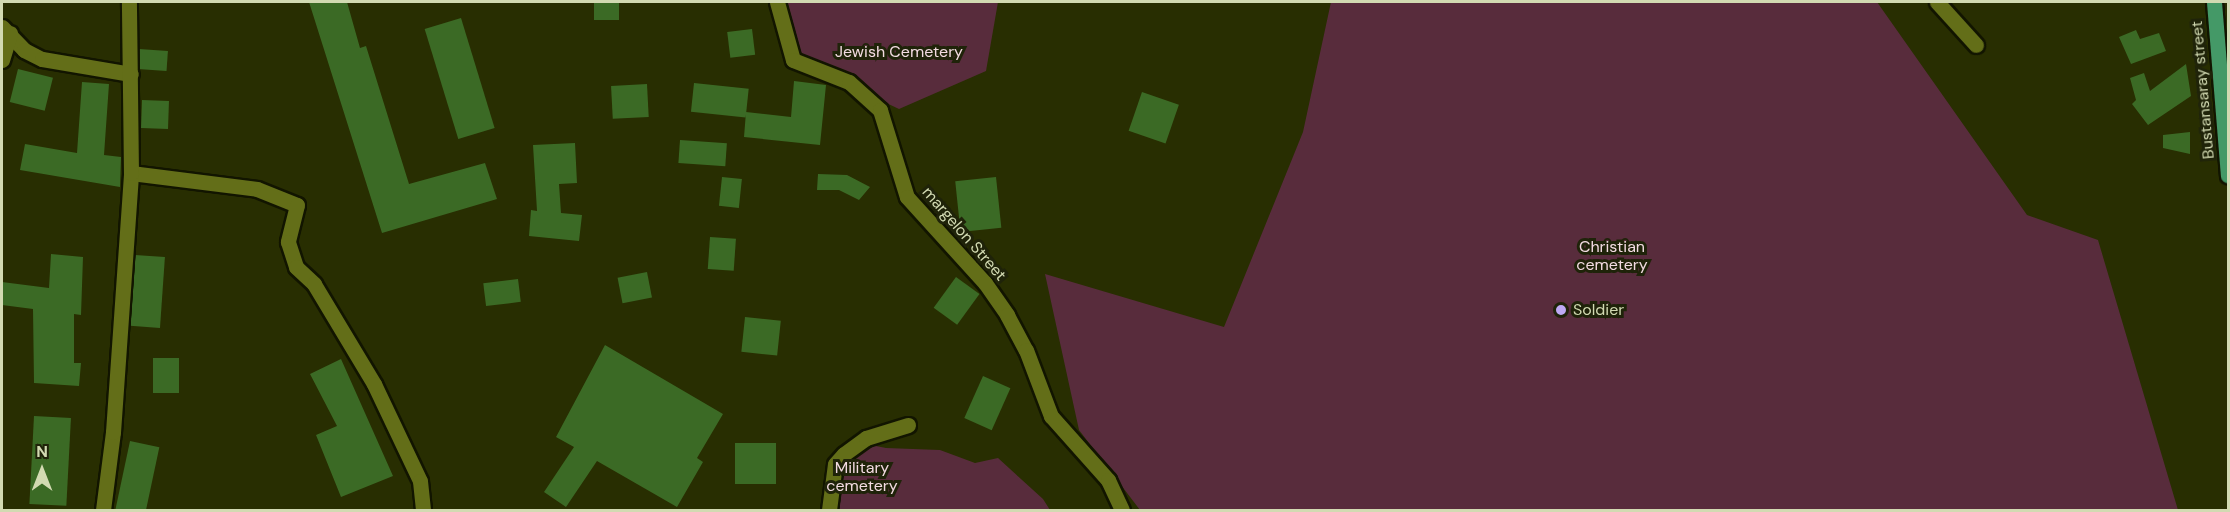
<!DOCTYPE html>
<html>
<head>
<meta charset="utf-8">
<style>
	body { margin:0 }
	#map { position:relative; width:2230px; height:512px; overflow:hidden; background:#282e01; font-family:"DM Sans",sans-serif }
	div>[style] { position:absolute }
	.green>* { inset:0; background:#582c3c }
	.building>* { inset:0; background:#3b6a25; transform-origin:0 0 }
	.roads { filter:drop-shadow(2px 0 #121500) drop-shadow(-2px 0 #121500) drop-shadow(0 2px #121500) drop-shadow(0 -2px #121500) }
	.minor>* { height:15px; margin:-7.5px; padding:0 7.5px; transform-origin:7.5px; border-radius:7.5px; background:#636e18 }
	.major>* { height:15px; margin:-7.5px; padding:0 7.5px; transform-origin:7.5px; border-radius:7.5px; background:#449967 }
	.dots>* { width:16px; height:16px; translate:-50% -50%; box-sizing:border-box; border:3px solid #1f2309; border-radius:50% }
	span { translate:-50% -50%; white-space:nowrap; text-align:center; line-height:1.15; -webkit-text-stroke:6px #1f2309; paint-order:stroke }
	.park-label { font-size:16px; color:#f3dbe2 }
	.street-label { font-size:16px; color:#d2dab2 }
	.poi-label { font-size:16px; color:#d2dab2 }
	.left { translate:0 -50%; text-align:left }
	.frame { position:absolute; inset:0; border:3px solid #d2dab2; pointer-events:none }
	.north { position:absolute; left:12px; top:440px; width:60px; height:60px; -webkit-text-stroke:4px #1f2309; paint-order:stroke; rotate:0deg; font-size:16px; font-weight:700; line-height:24px; text-align:center; color:#d2dab2 }
	.north::after { content:''; display:block; margin:auto; width:21px; height:27px; background:#d2dab2; clip-path:polygon(50% 0,100% 100%,50% 72%,0 100%) }
</style>
</head>
<body>
<div id="map">
	<div class="green">
		<i style="clip-path:polygon(777px 2px,998px 2px,986px 71px,899px 109px,796px 60px)"></i>
		<i style="clip-path:polygon(1331px 2px,1877px 2px,2027px 215px,2098px 240px,2178px 510px,1140px 510px,1079px 430px,1045px 274px,1224px 327px,1303px 132px)"></i>
		<i style="clip-path:polygon(856px 442px,886px 448px,940px 450px,975px 463px,998px 458px,1043px 499px,1050px 510px,824px 510px,831px 457px)"></i>
	</div>
	<div class="building">
		<i style="clip-path:polygon(309px 2px,347px 2px,360px 48px,366px 46px,409px 184px,485px 163px,497px 199px,382px 233px)"></i>
		<i style="left:594px;top:2px;width:25px;height:18px"></i>
		<i style="left:461px;top:18px;width:115px;height:38px;rotate:73deg"></i>
		<i style="left:752px;top:29px;width:26px;height:25px;rotate:83deg"></i>
		<i style="clip-path:polygon(2136px 30px,2140px 39px,2159px 33px,2166px 51px,2131px 64px,2119px 37px)"></i>
		<i style="left:139px;top:49px;width:29px;height:20px;rotate:4deg"></i>
		<i style="clip-path:polygon(2186px 64px,2191px 96px,2148px 125px,2132px 104px,2136px 100px,2130px 78px,2144px 73px,2150px 91px)"></i>
		<i style="left:18px;top:69px;width:36px;height:34px;rotate:14deg"></i>
		<i style="clip-path:polygon(794px 81px,826px 85px,820px 145px,744px 137px,746px 112px,791px 117px)"></i>
		<i style="clip-path:polygon(82px 82px,109px 84px,104px 155px,121px 157px,120px 187px,20px 170px,25px 144px,77px 153px)"></i>
		<i style="left:694px;top:83px;width:55px;height:29px;rotate:6deg"></i>
		<i style="left:647px;top:84px;width:33px;height:36px;rotate:87deg"></i>
		<i style="left:1142px;top:92px;width:39px;height:41px;rotate:19deg"></i>
		<i style="left:142px;top:100px;width:27px;height:28px;rotate:2deg"></i>
		<i style="clip-path:polygon(2190px 132px,2190px 154px,2163px 148px,2163px 135px)"></i>
		<i style="left:680px;top:140px;width:47px;height:23px;rotate:4deg"></i>
		<i style="clip-path:polygon(575px 143px,577px 183px,559px 184px,561px 213px,582px 215px,579px 241px,529px 236px,531px 210px,537px 211px,533px 145px)"></i>
		<i style="clip-path:polygon(818px 174px,847px 175px,870px 187px,859px 200px,839px 190px,817px 190px)"></i>
		<i style="left:722px;top:177px;width:20px;height:29px;rotate:6deg"></i>
		<i style="left:996px;top:177px;width:51px;height:41px;rotate:84deg"></i>
		<i style="left:710px;top:237px;width:26px;height:32px;rotate:4deg"></i>
		<i style="clip-path:polygon(51px 254px,83px 257px,81px 315px,74px 314px,74px 363px,81px 363px,79px 386px,34px 383px,33px 309px,2px 305px,2px 282px,49px 288px)"></i>
		<i style="left:135px;top:255px;width:30px;height:71px;rotate:4deg"></i>
		<i style="left:647px;top:272px;width:26px;height:30px;rotate:79deg"></i>
		<i style="left:956px;top:277px;width:29px;height:38px;rotate:36deg"></i>
		<i style="left:518px;top:279px;width:23px;height:35px;rotate:83deg"></i>
		<i style="left:745px;top:317px;width:36px;height:35px;rotate:6deg"></i>
		<i style="clip-path:polygon(605px 345px,723px 414px,697px 458px,703px 462px,677px 507px,597px 461px,566px 507px,544px 492px,574px 447px,556px 437px)"></i>
		<i style="left:153px;top:358px;width:26px;height:35px"></i>
		<i style="clip-path:polygon(341px 359px,393px 476px,341px 497px,316px 435px,337px 426px,310px 374px)"></i>
		<i style="left:983px;top:376px;width:30px;height:46px;rotate:24deg"></i>
		<i style="left:34px;top:416px;width:37px;height:88px;rotate:3deg"></i>
		<i style="left:130px;top:441px;width:30px;height:70px;rotate:12deg"></i>
		<i style="left:735px;top:443px;width:41px;height:41px"></i>
	</div>
	<div class="roads">
		<div class="minor">
			<i style="left:777px;top:2px;width:60px;rotate:74.6deg"></i>
			<i style="left:793px;top:60px;width:60px;rotate:21.4deg"></i>
			<i style="left:849px;top:82px;width:42px;rotate:42.1deg"></i>
			<i style="left:880px;top:110px;width:91px;rotate:72.8deg"></i>
			<i style="left:907px;top:197px;width:116px;rotate:47.8deg"></i>
			<i style="left:985px;top:283px;width:39px;rotate:55deg"></i>
			<i style="left:1007px;top:315px;width:40px;rotate:62deg"></i>
			<i style="left:1026px;top:350px;width:71px;rotate:69.3deg"></i>
			<i style="left:1051px;top:416px;width:86px;rotate:48.3deg"></i>
			<i style="left:1108px;top:480px;width:33px;rotate:65deg"></i>
			<i style="left:1937px;top:2px;width:58px;rotate:47.8deg"></i>
			<i style="left:2px;top:27px;width:32px;rotate:46deg"></i>
			<i style="left:24px;top:50px;width:20px;rotate:27deg"></i>
			<i style="left:42px;top:59px;width:90px;rotate:9.6deg"></i>
			<i style="left:2px;top:60px;width:28px;rotate:-73deg"></i>
			<i style="left:131px;top:173px;width:127px;rotate:7.2deg"></i>
			<i style="left:257px;top:189px;width:43px;rotate:21.8deg"></i>
			<i style="left:297px;top:205px;width:38px;rotate:104deg"></i>
			<i style="left:288px;top:242px;width:26px;rotate:72deg"></i>
			<i style="left:296px;top:267px;width:25px;rotate:43deg"></i>
			<i style="left:314px;top:284px;width:117px;rotate:59deg"></i>
			<i style="left:374px;top:384px;width:107px;rotate:64.6deg"></i>
			<i style="left:420px;top:481px;width:29px;rotate:84deg"></i>
			<i style="left:103px;top:510px;width:79px;rotate:-82.7deg"></i>
			<i style="left:113px;top:432px;width:260px;rotate:-86deg"></i>
			<i style="left:131px;top:173px;width:171px;rotate:-90.7deg"></i>
			<i style="left:829px;top:510px;width:46px;rotate:-82.6deg"></i>
			<i style="left:835px;top:464px;width:13px;rotate:-48deg"></i>
			<i style="left:844px;top:454px;width:27px;rotate:-36deg"></i>
			<i style="left:866px;top:438px;width:44px;rotate:-17.2deg"></i>
		</div>
		<div class="major">
			<i style="left:2214px;top:2px;width:174px;rotate:85.4deg"></i>
		</div>
	</div>
	<div class="dots">
		<i style="left:1561px;top:310px;background:#bea9f4"></i>
	</div>
	<div class="park-label">
		<span style="left:899px;top:52px">Jewish Cemetery</span>
		<span style="left:1612px;top:256px">Christian<br>cemetery</span>
		<span style="left:862px;top:477px">Military<br>cemetery</span>
	</div>
	<div class="street-label">
		<span style="left:2203px;top:90px;rotate:-95deg">Bustansaray street</span>
		<span style="left:964px;top:234px;rotate:49deg">margelon Street</span>
	</div>
	<div class="poi-label">
		<span class="left" style="left:1573px;top:310px">Soldier</span>
	</div>
	<div class="frame"></div>
	<div class="north">N</div>
</div>
</body>
</html>
